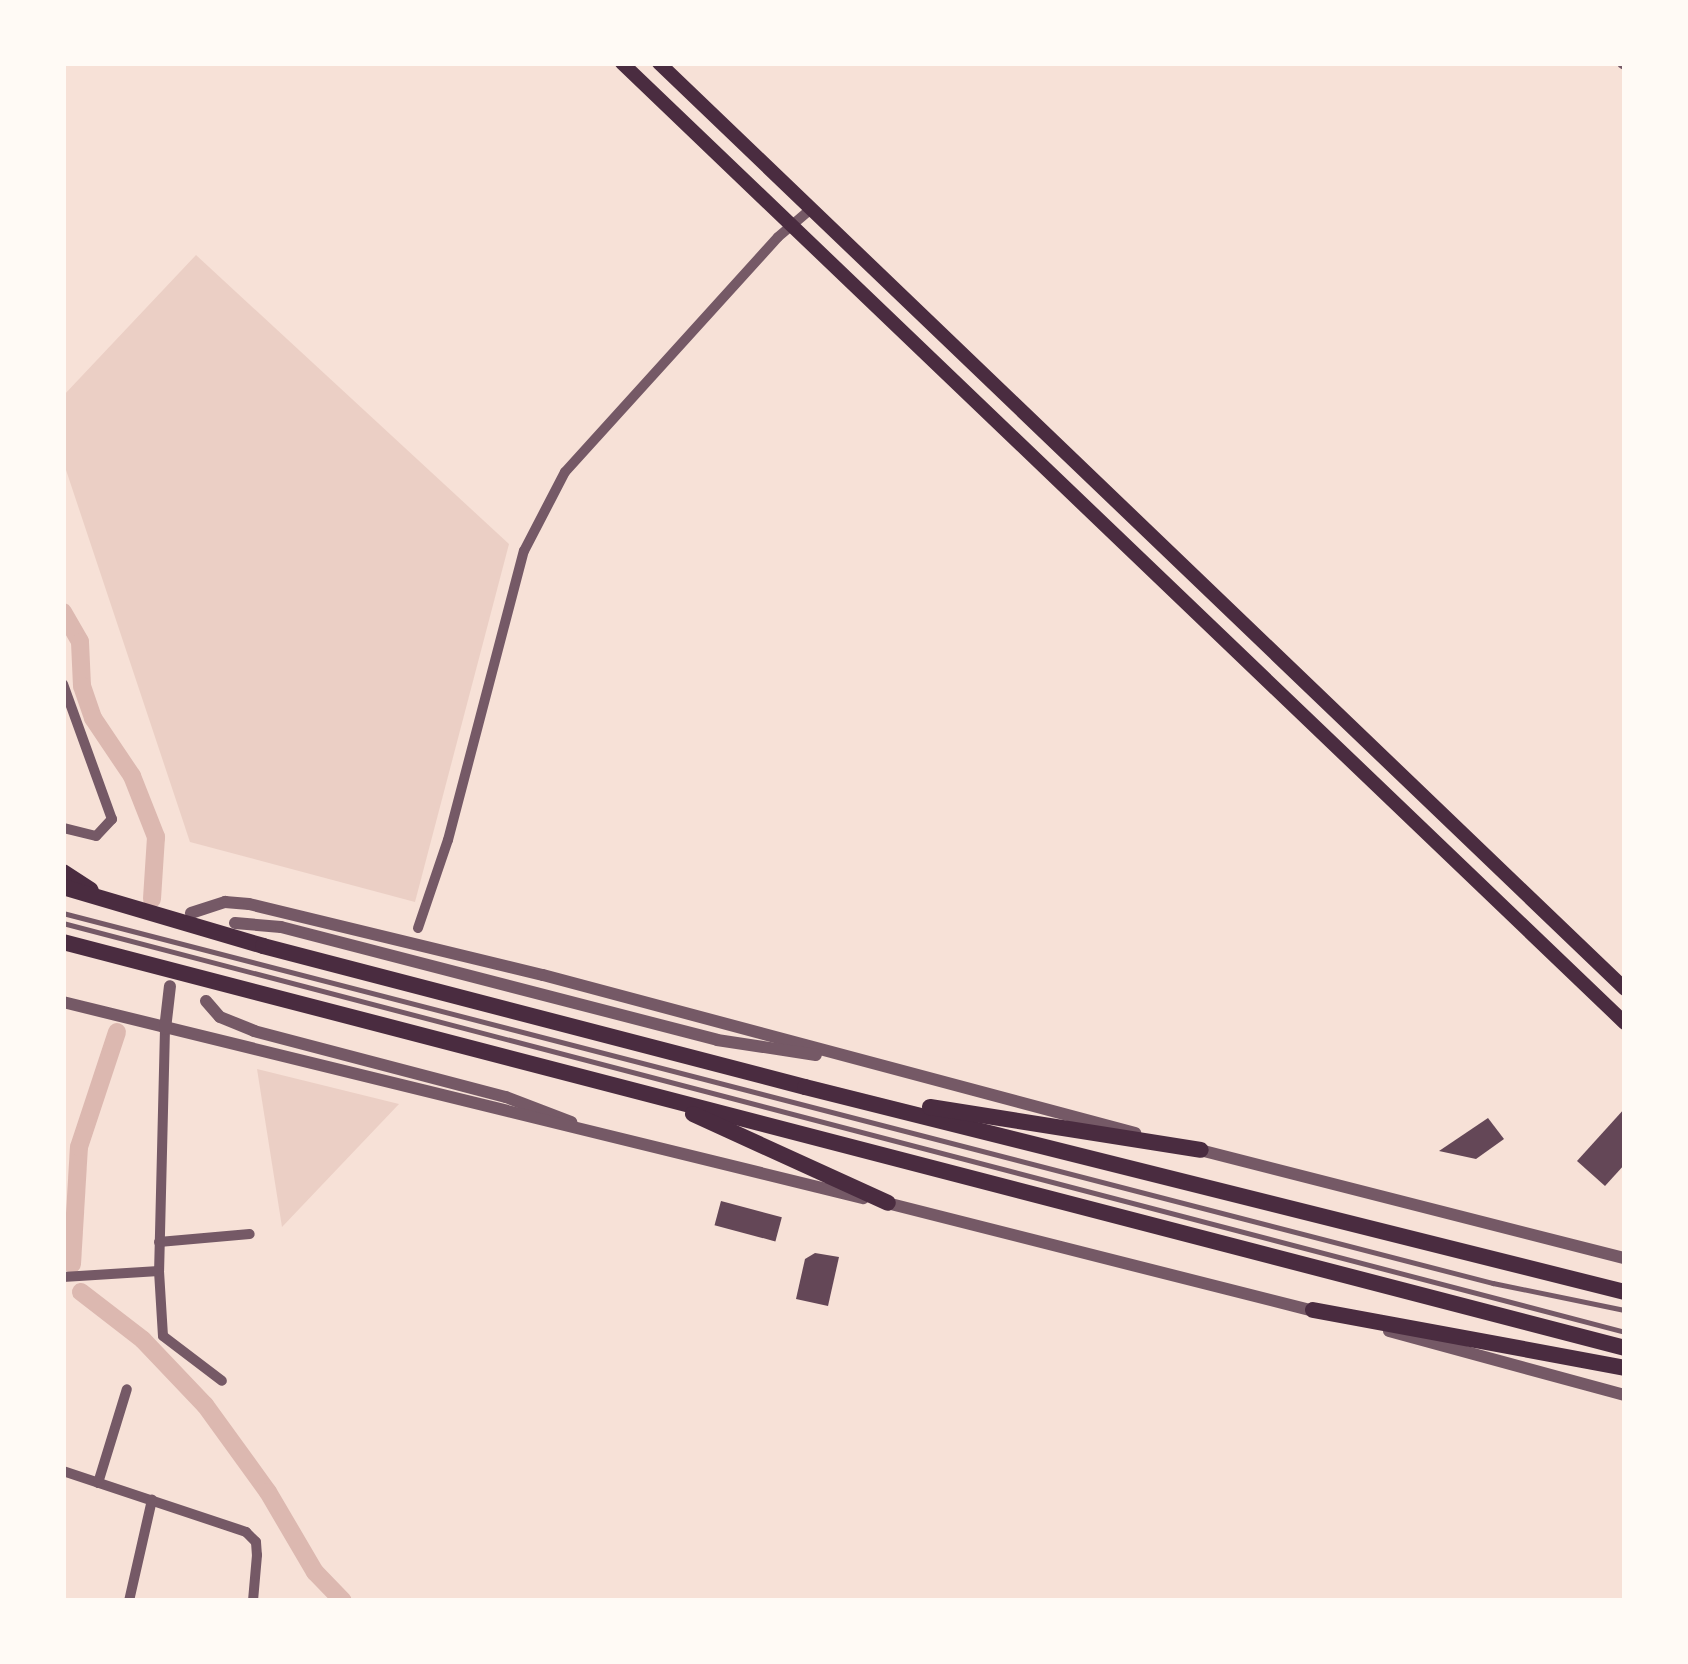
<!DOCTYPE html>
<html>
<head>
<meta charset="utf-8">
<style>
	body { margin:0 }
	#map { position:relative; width:1688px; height:1664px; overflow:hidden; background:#f7e1d7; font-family:"Roboto Condensed",sans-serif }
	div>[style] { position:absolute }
	.green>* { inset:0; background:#ebcfc5 }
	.canal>* { height:18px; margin:-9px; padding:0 9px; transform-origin:9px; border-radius:9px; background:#dcb8b0 }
	.building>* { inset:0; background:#644757; transform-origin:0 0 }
	.service>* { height:4.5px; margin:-2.25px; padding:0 2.25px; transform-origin:2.25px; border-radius:2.25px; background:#755966 }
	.minor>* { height:10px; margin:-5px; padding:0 5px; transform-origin:5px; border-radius:5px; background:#755966 }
	.tertiary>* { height:12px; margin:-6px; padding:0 6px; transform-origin:6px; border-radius:6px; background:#755966 }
	.secondary>* { height:14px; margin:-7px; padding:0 7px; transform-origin:7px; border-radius:7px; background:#4a2c40 }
	.trunk>* { height:16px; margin:-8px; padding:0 8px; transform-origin:8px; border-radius:8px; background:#4a2c40 }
	span { translate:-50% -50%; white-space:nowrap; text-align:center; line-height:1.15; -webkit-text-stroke:12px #fffaf5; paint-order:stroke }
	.frame { position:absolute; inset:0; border:66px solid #fffaf5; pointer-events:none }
</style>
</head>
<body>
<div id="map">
	<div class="green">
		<i style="clip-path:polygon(196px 255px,509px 544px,415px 902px,190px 842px,63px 461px,63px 396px)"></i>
		<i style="clip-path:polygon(257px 1069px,399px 1104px,282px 1227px)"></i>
	</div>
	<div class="canal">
		<i style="left:63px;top:612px;width:34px;rotate:60deg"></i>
		<i style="left:80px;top:642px;width:44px;rotate:87.4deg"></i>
		<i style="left:82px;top:686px;width:34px;rotate:71deg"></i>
		<i style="left:93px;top:718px;width:70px;rotate:56.1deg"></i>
		<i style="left:132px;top:776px;width:66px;rotate:68.5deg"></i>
		<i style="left:156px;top:837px;width:62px;rotate:93.7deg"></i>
		<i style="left:72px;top:1264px;width:117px;rotate:-86.6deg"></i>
		<i style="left:79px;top:1147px;width:121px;rotate:-71.7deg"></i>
		<i style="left:81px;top:1292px;width:78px;rotate:37.7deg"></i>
		<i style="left:143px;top:1340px;width:90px;rotate:46.4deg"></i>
		<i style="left:205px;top:1405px;width:107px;rotate:54.1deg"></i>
		<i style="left:268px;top:1492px;width:93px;rotate:59.6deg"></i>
		<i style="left:315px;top:1572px;width:40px;rotate:46deg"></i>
	</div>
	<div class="building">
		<i style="clip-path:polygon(1625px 1108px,1625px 1164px,1605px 1186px,1577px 1161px)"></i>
		<i style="clip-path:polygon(1488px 1118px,1504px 1139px,1476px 1159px,1439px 1151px)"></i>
		<i style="left:721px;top:1201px;width:63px;height:25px;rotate:15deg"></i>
		<i style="clip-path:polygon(815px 1253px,839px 1257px,828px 1306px,796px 1299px,805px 1259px)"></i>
	</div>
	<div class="service">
		<i style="left:63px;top:913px;width:1477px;rotate:14.51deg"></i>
		<i style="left:1493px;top:1283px;width:135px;rotate:11.6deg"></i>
		<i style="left:63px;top:923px;width:1615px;rotate:14.67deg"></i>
	</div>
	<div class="minor">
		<i style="left:63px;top:684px;width:144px;rotate:70.1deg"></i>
		<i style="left:112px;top:819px;width:23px;rotate:133deg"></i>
		<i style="left:96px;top:836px;width:34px;rotate:-166deg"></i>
		<i style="left:418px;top:928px;width:93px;rotate:-71.2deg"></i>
		<i style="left:448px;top:840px;width:299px;rotate:-75.3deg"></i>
		<i style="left:524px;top:551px;width:89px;rotate:-62.6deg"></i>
		<i style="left:565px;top:472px;width:317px;rotate:-47.8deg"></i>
		<i style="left:778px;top:237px;width:43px;rotate:-40.3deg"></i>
		<i style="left:165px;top:1029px;width:242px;rotate:91.4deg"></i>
		<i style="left:159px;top:1271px;width:65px;rotate:86.5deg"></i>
		<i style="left:163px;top:1336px;width:74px;rotate:37.3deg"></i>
		<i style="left:159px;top:1242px;width:91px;rotate:-5deg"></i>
		<i style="left:63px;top:1277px;width:96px;rotate:-3.6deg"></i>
		<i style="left:63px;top:1471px;width:193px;rotate:18.4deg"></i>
		<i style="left:246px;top:1532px;width:14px;rotate:45deg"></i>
		<i style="left:256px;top:1542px;width:13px;rotate:86deg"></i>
		<i style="left:257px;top:1555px;width:46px;rotate:95deg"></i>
		<i style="left:98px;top:1483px;width:98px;rotate:-72.9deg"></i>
		<i style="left:129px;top:1601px;width:104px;rotate:-77.2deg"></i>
	</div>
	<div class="tertiary">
		<i style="left:1623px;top:63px;width:2px;rotate:27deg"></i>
		<i style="left:191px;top:913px;width:36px;rotate:-18deg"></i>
		<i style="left:225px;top:902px;width:24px;rotate:5deg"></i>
		<i style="left:249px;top:904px;width:302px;rotate:13.6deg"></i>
		<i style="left:543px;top:975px;width:613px;rotate:14.94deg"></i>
		<i style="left:235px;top:923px;width:46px;rotate:5deg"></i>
		<i style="left:281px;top:927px;width:450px;rotate:14.5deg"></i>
		<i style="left:717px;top:1040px;width:100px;rotate:8.6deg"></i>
		<i style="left:206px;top:1001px;width:21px;rotate:49deg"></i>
		<i style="left:220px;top:1017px;width:37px;rotate:22deg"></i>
		<i style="left:254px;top:1031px;width:260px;rotate:14.7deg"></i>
		<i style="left:506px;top:1097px;width:70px;rotate:21deg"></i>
		<i style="left:63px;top:1002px;width:824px;rotate:13.77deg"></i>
		<i style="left:165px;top:1029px;width:43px;rotate:-83.4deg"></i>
		<i style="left:1196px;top:1149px;width:443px;rotate:14.3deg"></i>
		<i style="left:883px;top:1202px;width:448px;rotate:14.2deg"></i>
		<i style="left:1389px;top:1331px;width:245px;rotate:15.2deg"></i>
	</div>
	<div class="secondary">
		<i style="left:622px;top:63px;width:1388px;rotate:43.75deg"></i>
		<i style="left:659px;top:63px;width:1338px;rotate:43.79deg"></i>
	</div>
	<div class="trunk">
		<i style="left:63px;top:872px;width:33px;rotate:33deg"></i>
		<i style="left:63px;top:887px;width:209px;rotate:16.4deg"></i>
		<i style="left:263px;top:946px;width:560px;rotate:14.58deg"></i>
		<i style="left:805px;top:1087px;width:845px;rotate:14.04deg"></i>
		<i style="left:63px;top:942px;width:1614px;rotate:14.57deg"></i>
		<i style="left:930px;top:1107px;width:274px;rotate:9deg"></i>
		<i style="left:693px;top:1114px;width:214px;rotate:24.5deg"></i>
		<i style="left:1313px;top:1310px;width:317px;rotate:10.5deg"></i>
	</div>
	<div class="frame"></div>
</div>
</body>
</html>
